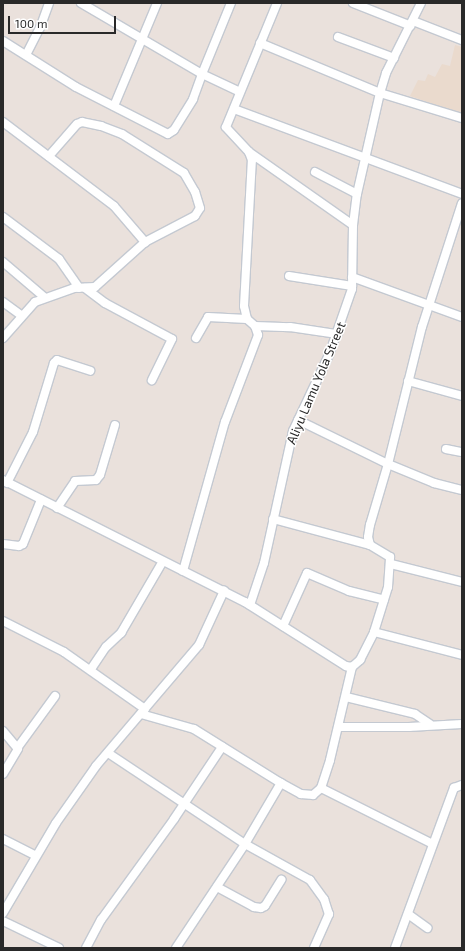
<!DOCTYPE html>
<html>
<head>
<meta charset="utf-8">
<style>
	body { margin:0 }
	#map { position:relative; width:465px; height:951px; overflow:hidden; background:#eae1dc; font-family:"Exo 2",sans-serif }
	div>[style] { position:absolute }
	.education>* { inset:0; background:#eadacd }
	.roads { filter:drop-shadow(1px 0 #c4c9d1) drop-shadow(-1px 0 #c4c9d1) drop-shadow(0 1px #c4c9d1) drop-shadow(0 -1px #c4c9d1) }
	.street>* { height:8px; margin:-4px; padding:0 4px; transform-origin:4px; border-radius:4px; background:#fff }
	span { translate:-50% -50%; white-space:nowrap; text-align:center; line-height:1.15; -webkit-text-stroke:3px #fff; paint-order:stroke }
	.street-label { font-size:13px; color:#292929 }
	.frame { position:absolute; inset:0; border:4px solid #292929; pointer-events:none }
	.scale { position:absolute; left:8px; top:16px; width:108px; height:18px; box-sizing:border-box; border:2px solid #292929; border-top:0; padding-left:5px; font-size:12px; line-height:14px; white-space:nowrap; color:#292929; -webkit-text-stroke:3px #fff; paint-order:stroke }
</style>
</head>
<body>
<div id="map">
	<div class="education">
		<i style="clip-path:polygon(455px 45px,462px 47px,462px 114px,410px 96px,418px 80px,425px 81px,428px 74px,435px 77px,442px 64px,450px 66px)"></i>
	</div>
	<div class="roads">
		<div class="street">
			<i style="left:81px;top:3px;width:140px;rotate:30.4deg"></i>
			<i style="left:202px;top:74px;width:77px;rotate:-67.8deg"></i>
			<i style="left:353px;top:3px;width:62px;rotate:21.6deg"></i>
			<i style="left:413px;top:21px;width:53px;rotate:21.2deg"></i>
			<i style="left:338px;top:37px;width:60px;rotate:20.6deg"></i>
			<i style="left:3px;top:41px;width:86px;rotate:32.2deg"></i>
			<i style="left:76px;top:87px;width:103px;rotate:27.1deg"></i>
			<i style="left:168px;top:134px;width:7px;rotate:-34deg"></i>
			<i style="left:174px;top:130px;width:36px;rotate:-58deg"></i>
			<i style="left:193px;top:99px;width:27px;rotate:-70deg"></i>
			<i style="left:202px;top:74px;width:42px;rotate:25.3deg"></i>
			<i style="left:260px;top:43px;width:130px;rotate:22.6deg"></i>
			<i style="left:380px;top:93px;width:86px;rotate:17deg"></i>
			<i style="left:26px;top:55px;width:30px;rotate:-63deg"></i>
			<i style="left:40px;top:28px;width:27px;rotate:-70deg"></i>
			<i style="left:114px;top:106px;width:112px;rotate:-67.3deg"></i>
			<i style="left:234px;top:109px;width:243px;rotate:20.4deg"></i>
			<i style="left:3px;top:122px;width:139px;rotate:37.1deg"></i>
			<i style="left:114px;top:206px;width:48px;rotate:49.3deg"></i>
			<i style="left:249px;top:152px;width:127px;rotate:35.1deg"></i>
			<i style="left:315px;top:172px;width:47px;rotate:27.6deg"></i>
			<i style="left:3px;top:217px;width:70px;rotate:36.9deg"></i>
			<i style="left:59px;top:259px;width:35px;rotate:55deg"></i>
			<i style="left:3px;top:262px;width:54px;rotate:40.5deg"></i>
			<i style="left:289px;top:276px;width:64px;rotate:9deg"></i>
			<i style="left:352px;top:277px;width:117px;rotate:20deg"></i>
			<i style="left:85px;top:288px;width:25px;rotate:37deg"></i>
			<i style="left:105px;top:303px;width:76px;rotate:28.2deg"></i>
			<i style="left:172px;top:339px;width:46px;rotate:116deg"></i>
			<i style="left:3px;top:302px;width:22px;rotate:36deg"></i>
			<i style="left:255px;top:326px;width:35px;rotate:2deg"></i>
			<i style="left:290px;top:327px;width:48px;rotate:8.5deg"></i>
			<i style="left:3px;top:338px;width:48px;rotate:-48.4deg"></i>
			<i style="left:35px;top:302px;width:41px;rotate:-19.7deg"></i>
			<i style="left:74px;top:288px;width:21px;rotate:-3deg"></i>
			<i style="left:95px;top:287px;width:67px;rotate:-42deg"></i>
			<i style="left:145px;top:242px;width:56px;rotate:-27.5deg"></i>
			<i style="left:195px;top:216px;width:9px;rotate:-58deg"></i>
			<i style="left:200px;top:208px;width:17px;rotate:-107deg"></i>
			<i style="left:195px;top:192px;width:22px;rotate:-120deg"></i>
			<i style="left:184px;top:173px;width:73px;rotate:-147.8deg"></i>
			<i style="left:122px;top:134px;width:22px;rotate:-159deg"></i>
			<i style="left:101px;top:126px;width:19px;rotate:-168deg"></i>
			<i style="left:82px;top:122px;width:5px;rotate:158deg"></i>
			<i style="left:77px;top:124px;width:43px;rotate:131.2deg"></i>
			<i style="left:196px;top:338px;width:24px;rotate:-60deg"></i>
			<i style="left:208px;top:317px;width:39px;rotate:3deg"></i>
			<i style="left:408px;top:381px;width:56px;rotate:15.5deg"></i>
			<i style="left:298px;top:420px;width:100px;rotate:26.1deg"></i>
			<i style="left:388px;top:464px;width:50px;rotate:22.4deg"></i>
			<i style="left:434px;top:483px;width:29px;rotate:14deg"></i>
			<i style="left:446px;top:449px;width:16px;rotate:11deg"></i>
			<i style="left:3px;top:480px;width:271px;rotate:26.8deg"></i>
			<i style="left:245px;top:602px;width:120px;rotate:32.4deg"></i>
			<i style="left:346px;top:666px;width:6px;rotate:9deg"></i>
			<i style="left:352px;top:667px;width:11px;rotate:-41deg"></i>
			<i style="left:360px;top:660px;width:31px;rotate:-63deg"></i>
			<i style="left:374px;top:632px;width:47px;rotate:-72.7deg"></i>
			<i style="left:388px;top:587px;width:30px;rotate:-86deg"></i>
			<i style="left:390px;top:557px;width:23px;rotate:-149deg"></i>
			<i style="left:370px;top:545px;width:8px;rotate:-104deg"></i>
			<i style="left:368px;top:537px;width:12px;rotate:-81deg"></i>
			<i style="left:370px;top:525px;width:64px;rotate:-73.6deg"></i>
			<i style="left:388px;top:464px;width:141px;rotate:-76.1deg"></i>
			<i style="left:422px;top:327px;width:130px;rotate:-72.1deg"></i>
			<i style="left:7px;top:483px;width:57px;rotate:-63deg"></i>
			<i style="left:33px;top:432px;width:72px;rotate:-73.1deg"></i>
			<i style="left:54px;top:363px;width:4px;rotate:-45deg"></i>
			<i style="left:57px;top:360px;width:35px;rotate:18deg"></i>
			<i style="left:57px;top:508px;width:32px;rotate:-56deg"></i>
			<i style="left:75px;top:481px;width:21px;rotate:-3deg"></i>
			<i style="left:96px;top:480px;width:6px;rotate:-51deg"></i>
			<i style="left:100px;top:475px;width:52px;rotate:-73.3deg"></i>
			<i style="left:273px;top:519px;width:100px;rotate:15deg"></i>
			<i style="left:3px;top:544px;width:16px;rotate:7deg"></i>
			<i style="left:19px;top:546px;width:4px;rotate:-27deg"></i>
			<i style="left:23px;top:544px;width:48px;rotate:-67.8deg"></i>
			<i style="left:391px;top:564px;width:73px;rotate:14.2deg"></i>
			<i style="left:183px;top:571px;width:155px;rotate:-74.3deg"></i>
			<i style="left:225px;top:422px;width:93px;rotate:-69.2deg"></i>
			<i style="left:258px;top:335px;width:9px;rotate:-108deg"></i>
			<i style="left:255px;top:326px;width:11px;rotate:-139deg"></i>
			<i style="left:247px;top:319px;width:13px;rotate:-103deg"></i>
			<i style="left:244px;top:306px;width:146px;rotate:-86.9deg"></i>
			<i style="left:252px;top:160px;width:9px;rotate:-111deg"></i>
			<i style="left:249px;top:152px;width:34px;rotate:-133deg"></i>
			<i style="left:226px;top:127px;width:134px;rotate:-67.6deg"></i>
			<i style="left:250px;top:605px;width:44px;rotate:-71.6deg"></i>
			<i style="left:264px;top:563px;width:135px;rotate:-77.6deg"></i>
			<i style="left:293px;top:431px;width:84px;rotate:-64.7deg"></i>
			<i style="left:329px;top:355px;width:70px;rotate:-70.8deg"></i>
			<i style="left:352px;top:289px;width:64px;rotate:-89.1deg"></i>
			<i style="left:353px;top:225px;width:31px;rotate:-83deg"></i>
			<i style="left:357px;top:194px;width:104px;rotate:-77.2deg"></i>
			<i style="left:380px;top:93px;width:21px;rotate:-73deg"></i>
			<i style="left:386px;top:73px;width:78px;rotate:-63.4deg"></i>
			<i style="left:3px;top:621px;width:68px;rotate:26.9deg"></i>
			<i style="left:64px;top:652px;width:99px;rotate:35.1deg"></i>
			<i style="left:283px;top:626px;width:58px;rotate:-65.6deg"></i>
			<i style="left:307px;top:573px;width:46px;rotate:23.2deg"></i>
			<i style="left:349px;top:591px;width:36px;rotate:14deg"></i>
			<i style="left:374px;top:632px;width:91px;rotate:14.6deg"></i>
			<i style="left:91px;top:669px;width:27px;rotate:-56deg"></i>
			<i style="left:106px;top:647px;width:21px;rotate:-43deg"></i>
			<i style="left:121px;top:633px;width:83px;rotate:-59.7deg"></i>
			<i style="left:346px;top:697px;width:71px;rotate:13.8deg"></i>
			<i style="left:415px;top:714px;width:18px;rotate:34deg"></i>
			<i style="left:141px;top:714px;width:55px;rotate:15.8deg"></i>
			<i style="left:194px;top:729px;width:100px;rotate:31.9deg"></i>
			<i style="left:279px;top:782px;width:25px;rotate:29deg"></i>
			<i style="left:301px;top:794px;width:12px;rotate:5deg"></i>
			<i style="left:313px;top:795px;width:11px;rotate:-41deg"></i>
			<i style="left:321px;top:788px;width:29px;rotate:-72deg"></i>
			<i style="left:330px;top:760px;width:96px;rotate:-76.7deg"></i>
			<i style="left:339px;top:727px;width:70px"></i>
			<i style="left:409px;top:727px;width:53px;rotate:-3.2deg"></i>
			<i style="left:3px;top:731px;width:23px;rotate:50deg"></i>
			<i style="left:18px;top:749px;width:29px;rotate:121deg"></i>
			<i style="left:18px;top:747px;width:63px;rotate:-54deg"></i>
			<i style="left:108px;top:753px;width:164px;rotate:33.6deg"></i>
			<i style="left:245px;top:844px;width:74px;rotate:29deg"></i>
			<i style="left:310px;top:880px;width:24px;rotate:54deg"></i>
			<i style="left:324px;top:899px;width:16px;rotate:72deg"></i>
			<i style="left:329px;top:914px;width:37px;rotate:114deg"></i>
			<i style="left:321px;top:788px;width:125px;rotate:26.6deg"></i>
			<i style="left:3px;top:839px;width:37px;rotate:27deg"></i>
			<i style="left:217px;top:887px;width:42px;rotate:28.4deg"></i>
			<i style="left:254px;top:907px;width:7px;rotate:8deg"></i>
			<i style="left:261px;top:908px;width:4px;rotate:-27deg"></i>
			<i style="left:265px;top:906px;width:31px;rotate:-58deg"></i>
			<i style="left:3px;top:913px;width:104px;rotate:-59.5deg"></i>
			<i style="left:56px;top:823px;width:70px;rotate:-54.9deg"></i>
			<i style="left:96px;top:766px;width:159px;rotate:-49.6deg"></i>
			<i style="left:199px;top:645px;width:60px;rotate:-65.2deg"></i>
			<i style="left:408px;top:914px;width:24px;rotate:36deg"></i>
			<i style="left:3px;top:921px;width:62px;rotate:25.7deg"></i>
			<i style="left:86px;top:948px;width:32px;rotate:-62deg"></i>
			<i style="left:101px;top:920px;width:125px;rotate:-54.1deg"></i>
			<i style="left:174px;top:819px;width:87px;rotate:-56.3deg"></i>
			<i style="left:176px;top:948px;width:125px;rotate:-56.4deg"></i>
			<i style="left:245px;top:844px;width:71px;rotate:-59.5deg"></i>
			<i style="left:395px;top:948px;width:171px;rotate:-69.8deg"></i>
			<i style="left:454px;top:788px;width:9px;rotate:-21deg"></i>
		</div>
	</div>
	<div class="street-label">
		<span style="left:316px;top:383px;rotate:-67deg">Aliyu Lamu Yola Street</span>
	</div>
	<div class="frame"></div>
	<div class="scale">100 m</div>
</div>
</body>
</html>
